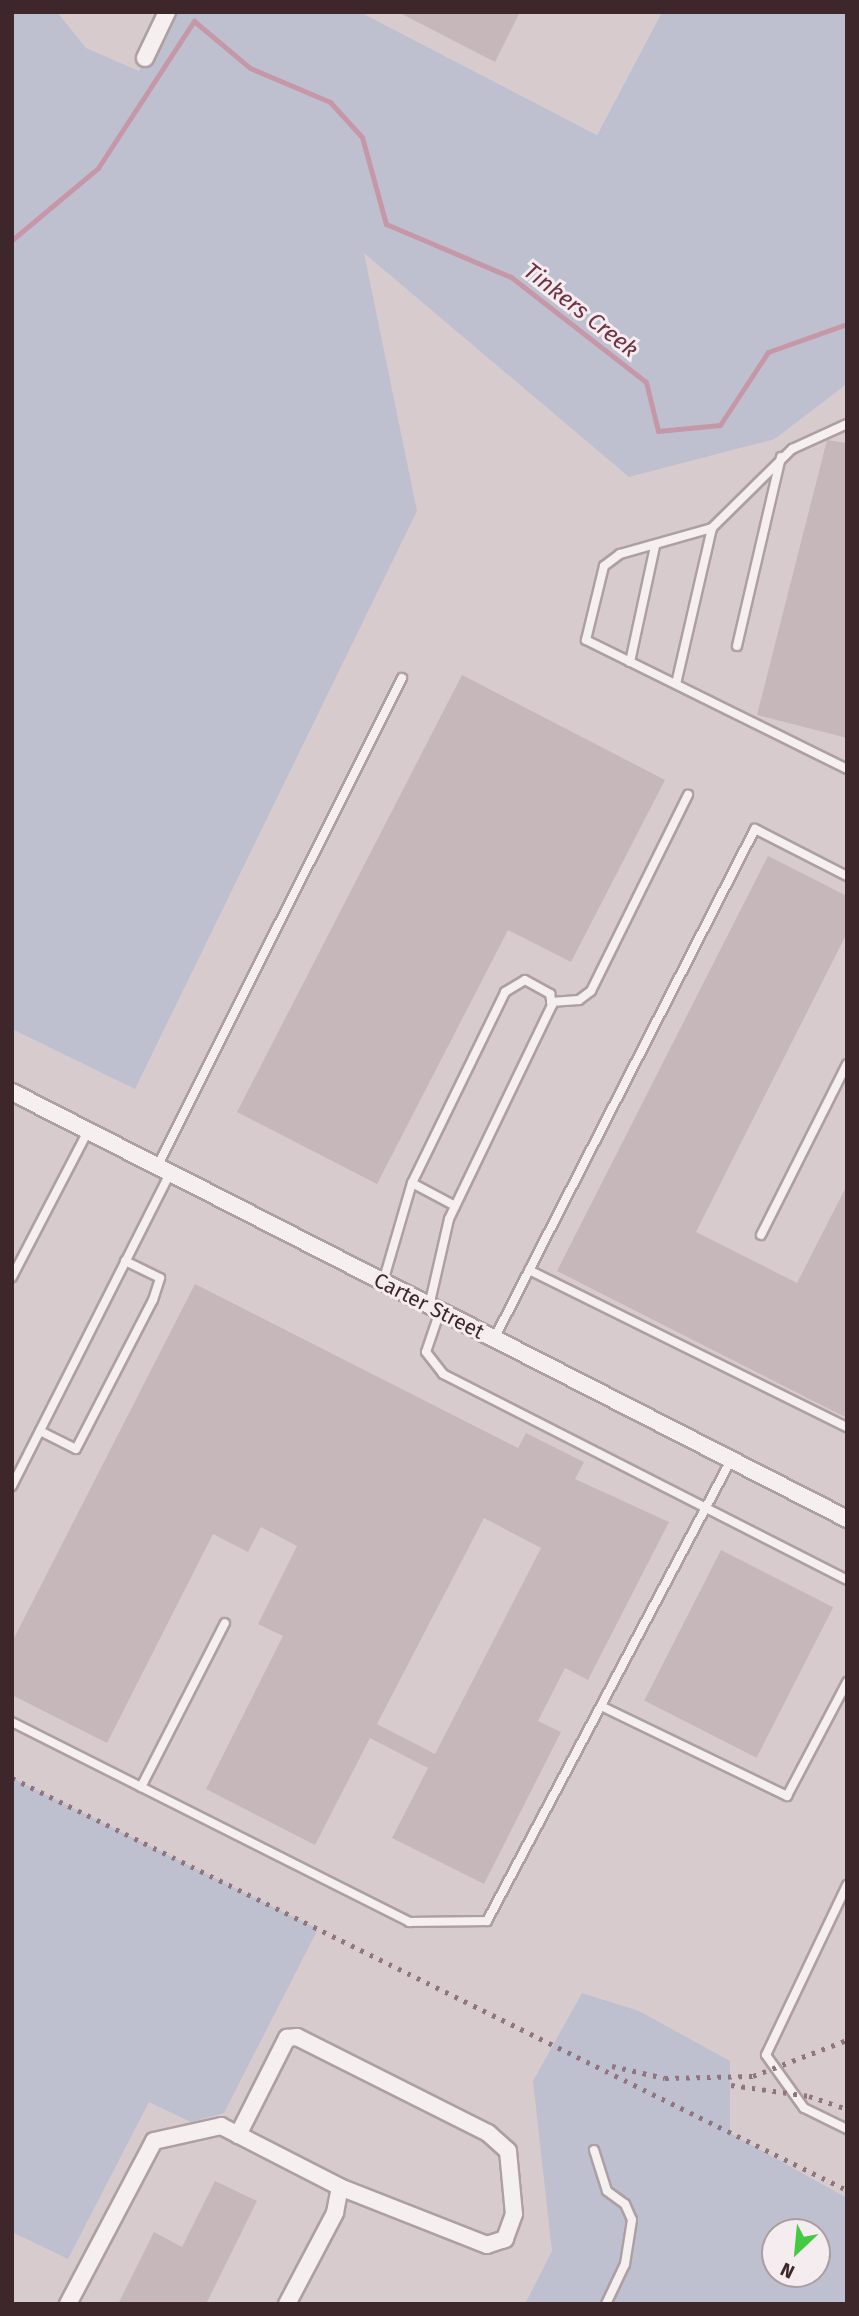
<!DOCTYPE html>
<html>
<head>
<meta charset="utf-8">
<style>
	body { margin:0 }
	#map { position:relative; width:859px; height:2316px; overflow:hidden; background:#e6dddf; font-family:"Fira Sans",sans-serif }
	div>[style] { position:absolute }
	.built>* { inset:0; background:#d8cbce }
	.green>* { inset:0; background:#bec0d0 }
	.stream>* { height:5px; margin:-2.5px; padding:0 2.5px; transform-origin:2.5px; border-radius:2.5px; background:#c698a7 }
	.building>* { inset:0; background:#c6b7ba; transform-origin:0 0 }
	.roads { filter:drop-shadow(2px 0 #ad9fa2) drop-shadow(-2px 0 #ad9fa2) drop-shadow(0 2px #ad9fa2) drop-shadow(0 -2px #ad9fa2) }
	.service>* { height:8px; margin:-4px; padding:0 4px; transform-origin:4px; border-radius:4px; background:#f5eff0 }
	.minor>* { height:16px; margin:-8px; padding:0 8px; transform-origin:8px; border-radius:8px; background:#f5eff0 }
	.rail>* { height:5px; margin-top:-2.5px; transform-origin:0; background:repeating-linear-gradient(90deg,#90767c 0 3.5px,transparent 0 10.5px) }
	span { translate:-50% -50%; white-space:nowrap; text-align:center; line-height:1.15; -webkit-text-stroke:6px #f4ecee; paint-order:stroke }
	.street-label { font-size:21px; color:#3d272b }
	.water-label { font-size:23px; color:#703244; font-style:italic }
	.frame { position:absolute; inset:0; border:14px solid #3d272b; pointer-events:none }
	.north { position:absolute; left:761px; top:2218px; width:70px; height:70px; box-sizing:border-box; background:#f4ecee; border:2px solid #ab9da0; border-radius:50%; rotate:206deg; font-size:19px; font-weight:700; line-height:28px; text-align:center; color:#3d272b }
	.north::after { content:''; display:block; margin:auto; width:24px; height:32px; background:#42cb42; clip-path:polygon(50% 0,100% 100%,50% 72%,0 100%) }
</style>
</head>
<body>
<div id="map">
	<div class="built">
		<i style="clip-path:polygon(evenodd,12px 12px,167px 12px,775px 439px,847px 384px,847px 2304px,12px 2304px,12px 12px,775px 2232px,817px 2232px,817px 2274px,775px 2274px,775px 2232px)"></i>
		<i style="clip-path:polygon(360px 12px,662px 12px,597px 135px)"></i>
	</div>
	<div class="green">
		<i style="clip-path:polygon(12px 12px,57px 12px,86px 48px,139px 71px,167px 12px,360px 12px,597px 135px,662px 12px,847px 12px,847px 384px,775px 439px,629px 477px,364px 253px,417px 511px,135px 1089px,12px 1029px)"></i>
		<i style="clip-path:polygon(12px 1778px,318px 1929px,224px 2113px,191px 2122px,149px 2102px,68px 2259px,12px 2232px)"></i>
		<i style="clip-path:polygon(evenodd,582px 1993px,639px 2011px,730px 2061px,730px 2133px,847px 2198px,847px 2304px,525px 2304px,552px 2251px,533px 2081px,582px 1993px,775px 2232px,817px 2232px,817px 2274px,775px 2274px,775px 2232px)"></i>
	</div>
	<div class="stream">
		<i style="left:12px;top:240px;width:112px;rotate:-39.9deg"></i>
		<i style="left:98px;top:168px;width:176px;rotate:-56.9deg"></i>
		<i style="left:194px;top:21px;width:73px;rotate:40deg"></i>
		<i style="left:250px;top:68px;width:87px;rotate:23deg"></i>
		<i style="left:330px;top:102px;width:47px;rotate:47.6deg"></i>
		<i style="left:362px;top:137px;width:90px;rotate:74.6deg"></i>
		<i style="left:386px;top:224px;width:136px;rotate:23deg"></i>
		<i style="left:511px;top:277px;width:171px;rotate:37.9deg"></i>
		<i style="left:646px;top:382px;width:50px;rotate:76.2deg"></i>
		<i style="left:658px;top:431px;width:62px;rotate:-5.5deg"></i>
		<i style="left:720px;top:425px;width:87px;rotate:-56.7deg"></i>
		<i style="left:768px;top:352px;width:84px;rotate:-19.5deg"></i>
	</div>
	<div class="building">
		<i style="clip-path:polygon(398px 12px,520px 12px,495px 62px)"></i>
		<i style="clip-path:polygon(827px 440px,847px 443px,847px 738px,757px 715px)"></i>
		<i style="clip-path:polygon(462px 675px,665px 780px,571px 962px,508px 930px,377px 1184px,237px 1112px)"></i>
		<i style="clip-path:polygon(768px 856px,847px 896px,847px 933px,696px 1232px,797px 1283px,847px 1185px,847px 1418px,557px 1271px)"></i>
		<i style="clip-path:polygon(evenodd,195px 1284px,518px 1448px,526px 1433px,584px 1462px,575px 1479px,669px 1522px,588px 1680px,565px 1668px,538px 1721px,561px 1732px,484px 1884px,392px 1838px,428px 1768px,370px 1738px,315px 1845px,206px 1789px,283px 1636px,258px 1624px,297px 1546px,261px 1527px,248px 1552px,213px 1534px,107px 1743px,12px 1695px,12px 1642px,195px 1284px,484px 1518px,541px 1548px,435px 1754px,377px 1724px,484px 1518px)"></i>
		<i style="left:721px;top:1550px;width:126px;height:169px;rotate:27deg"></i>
		<i style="clip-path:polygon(215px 2181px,257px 2201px,206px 2304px,118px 2304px,154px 2232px,182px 2247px)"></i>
	</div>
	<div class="roads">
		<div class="service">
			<i style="left:847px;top:424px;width:60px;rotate:155.6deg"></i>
			<i style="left:792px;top:449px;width:112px;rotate:135.4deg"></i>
			<i style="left:712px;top:528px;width:96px;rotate:164.2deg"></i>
			<i style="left:620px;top:554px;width:20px;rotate:143deg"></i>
			<i style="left:604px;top:566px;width:76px;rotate:103.7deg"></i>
			<i style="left:586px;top:640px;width:291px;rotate:26.3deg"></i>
			<i style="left:737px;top:646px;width:194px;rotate:-76.9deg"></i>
			<i style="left:630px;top:662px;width:119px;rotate:-77.8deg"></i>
			<i style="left:676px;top:684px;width:160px;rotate:-77deg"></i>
			<i style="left:551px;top:1002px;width:28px;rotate:-4deg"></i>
			<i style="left:579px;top:1000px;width:15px;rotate:-37deg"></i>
			<i style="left:591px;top:991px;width:219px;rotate:-63.7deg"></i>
			<i style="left:157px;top:1167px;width:547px;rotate:-63.39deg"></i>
			<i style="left:412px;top:1183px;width:49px;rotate:28.1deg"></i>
			<i style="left:761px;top:1235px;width:191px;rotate:-63.3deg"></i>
			<i style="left:529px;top:1270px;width:355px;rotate:26.3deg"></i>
			<i style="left:12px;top:1277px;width:165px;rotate:-62.5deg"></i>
			<i style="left:383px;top:1282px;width:103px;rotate:-73.7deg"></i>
			<i style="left:412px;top:1183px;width:212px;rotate:-64deg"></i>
			<i style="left:505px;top:992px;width:23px;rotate:-31deg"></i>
			<i style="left:525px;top:980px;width:29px;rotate:29deg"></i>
			<i style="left:550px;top:994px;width:11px;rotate:80deg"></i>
			<i style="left:552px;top:1005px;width:237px;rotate:115.7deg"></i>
			<i style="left:449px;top:1219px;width:89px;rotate:102.9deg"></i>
			<i style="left:440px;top:1311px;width:43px;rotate:108.9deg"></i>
			<i style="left:426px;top:1352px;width:28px;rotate:52deg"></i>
			<i style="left:443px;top:1374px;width:453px;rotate:27deg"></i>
			<i style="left:494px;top:1339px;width:573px;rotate:-62.9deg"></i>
			<i style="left:755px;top:829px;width:103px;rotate:27.1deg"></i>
			<i style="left:40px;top:1431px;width:40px;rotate:26.6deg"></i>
			<i style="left:76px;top:1449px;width:168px;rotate:-62.7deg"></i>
			<i style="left:153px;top:1300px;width:23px;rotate:-72deg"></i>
			<i style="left:160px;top:1278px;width:39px;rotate:-154deg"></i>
			<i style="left:12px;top:1486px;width:351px;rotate:-63.2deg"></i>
			<i style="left:601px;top:1706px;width:207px;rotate:25.8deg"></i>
			<i style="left:787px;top:1796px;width:129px;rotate:-62.2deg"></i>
			<i style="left:12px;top:1722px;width:445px;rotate:26.7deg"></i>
			<i style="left:409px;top:1922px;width:78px;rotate:-0.7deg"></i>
			<i style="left:487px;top:1921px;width:522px;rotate:-62.11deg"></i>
			<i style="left:141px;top:1787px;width:184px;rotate:-62.9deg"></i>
			<i style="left:847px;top:1885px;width:188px;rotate:115.5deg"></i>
			<i style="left:766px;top:2055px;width:65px;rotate:54.4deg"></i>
			<i style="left:804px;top:2108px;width:48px;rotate:26deg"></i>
			<i style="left:594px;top:2150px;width:43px;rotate:72.4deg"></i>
			<i style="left:607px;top:2191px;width:22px;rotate:36deg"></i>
			<i style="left:625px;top:2204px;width:17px;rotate:66deg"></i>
			<i style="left:632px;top:2220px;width:45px;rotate:99deg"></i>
			<i style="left:625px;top:2264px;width:44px;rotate:115.4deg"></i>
		</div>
		<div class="minor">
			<i style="left:145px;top:58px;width:51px;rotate:-64.4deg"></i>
			<i style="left:12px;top:1092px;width:938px;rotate:27.08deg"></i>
			<i style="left:238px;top:2135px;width:109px;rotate:-63.2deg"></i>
			<i style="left:287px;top:2038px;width:10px;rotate:-6deg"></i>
			<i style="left:297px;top:2037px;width:214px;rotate:26.7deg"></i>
			<i style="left:488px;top:2133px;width:27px;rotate:42deg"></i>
			<i style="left:508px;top:2151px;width:63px;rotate:84.6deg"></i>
			<i style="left:514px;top:2214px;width:27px;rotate:110deg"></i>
			<i style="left:505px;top:2239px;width:19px;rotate:162deg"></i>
			<i style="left:487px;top:2245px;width:158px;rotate:-158.5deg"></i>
			<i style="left:68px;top:2304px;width:184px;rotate:-62.2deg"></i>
			<i style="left:154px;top:2141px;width:69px;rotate:-12.6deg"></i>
			<i style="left:221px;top:2126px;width:134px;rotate:27.1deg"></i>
			<i style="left:340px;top:2187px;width:26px;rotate:101deg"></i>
			<i style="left:335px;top:2213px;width:103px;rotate:117.8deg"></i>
		</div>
	</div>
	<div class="rail">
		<i style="left:12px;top:1778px;width:931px;rotate:26.26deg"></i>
		<i style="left:612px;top:2066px;width:54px;rotate:12.8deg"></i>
		<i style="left:665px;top:2078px;width:88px;rotate:-1.3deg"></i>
		<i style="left:753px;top:2076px;width:101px;rotate:-21deg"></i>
		<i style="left:731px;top:2085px;width:79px;rotate:8deg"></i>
		<i style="left:809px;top:2096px;width:40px;rotate:18.9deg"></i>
	</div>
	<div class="street-label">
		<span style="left:429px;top:1306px;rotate:27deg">Carter Street</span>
	</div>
	<div class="water-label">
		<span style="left:581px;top:310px;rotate:38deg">Tinkers Creek</span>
	</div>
	<div class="frame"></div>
	<div class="north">N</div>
</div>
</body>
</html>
